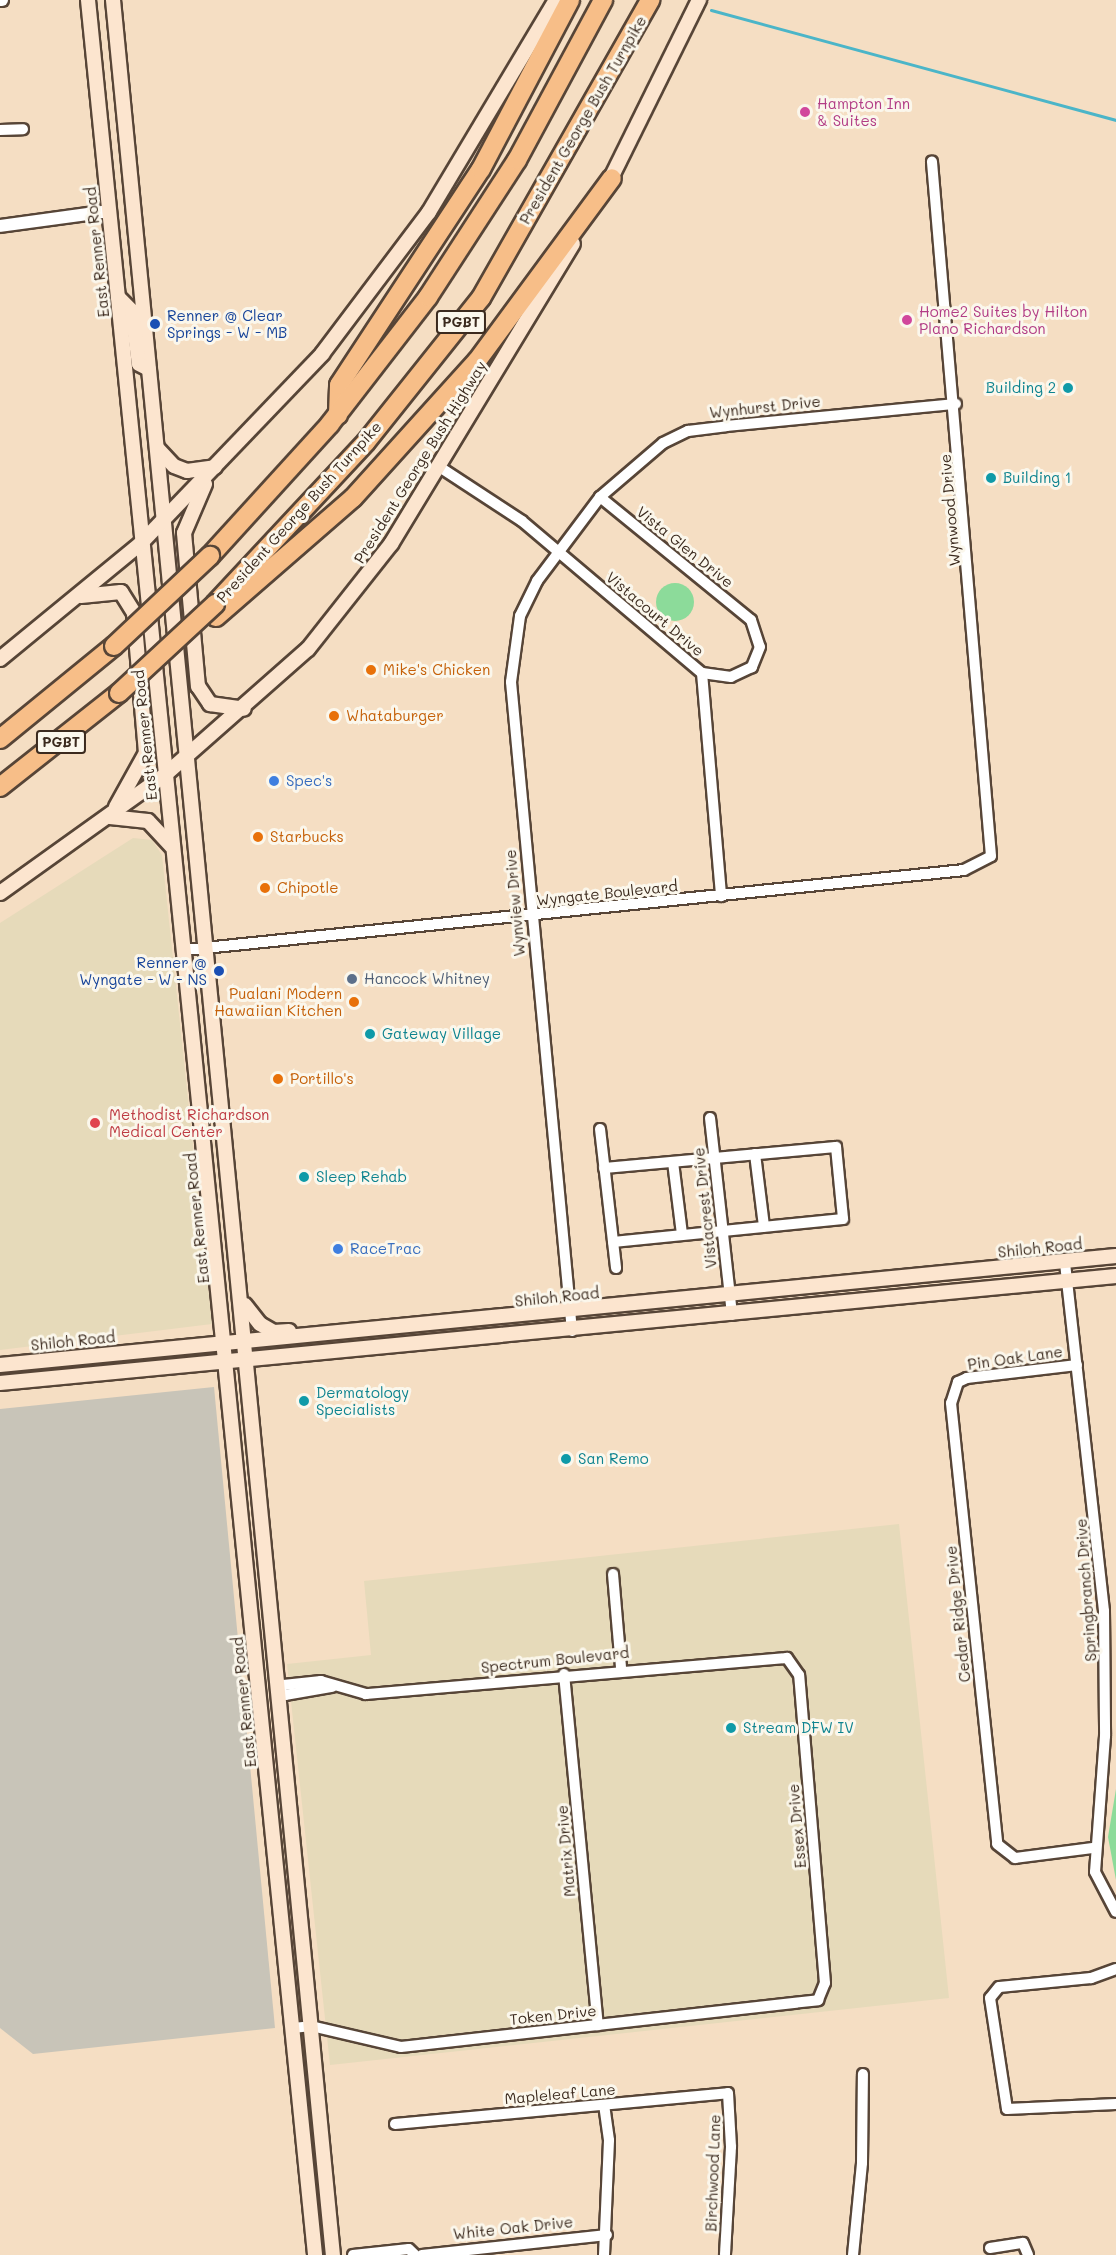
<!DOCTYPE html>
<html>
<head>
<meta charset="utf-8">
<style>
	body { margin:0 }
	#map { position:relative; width:1116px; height:2255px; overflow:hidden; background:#f5dec3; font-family:Mali,sans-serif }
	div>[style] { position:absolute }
	.built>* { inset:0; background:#e6daba }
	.industrial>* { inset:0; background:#c8c4b8 }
	.green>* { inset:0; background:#8cdb9a }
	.round { border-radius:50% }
	.stream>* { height:3px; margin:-1.5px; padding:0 1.5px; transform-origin:1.5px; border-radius:1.5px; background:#4bb5c8 }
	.roads { filter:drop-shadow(2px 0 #574537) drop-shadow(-2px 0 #574537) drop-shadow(0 2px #574537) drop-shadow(0 -2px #574537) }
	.minor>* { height:10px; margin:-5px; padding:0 5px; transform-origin:5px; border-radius:5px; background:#fff }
	.tertiary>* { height:12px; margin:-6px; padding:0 6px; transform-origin:6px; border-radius:6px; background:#fff }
	.secondary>* { height:14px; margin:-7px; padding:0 7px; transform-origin:7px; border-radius:7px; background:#fce5cf }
	.motorway>* { height:18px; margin:-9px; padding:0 9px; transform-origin:9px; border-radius:9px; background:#f7be88 }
	.bridges { filter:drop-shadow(2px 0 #574537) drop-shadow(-2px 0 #574537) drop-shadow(0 2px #574537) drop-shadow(0 -2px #574537) }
	.motorway-bridge>* { height:18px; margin:-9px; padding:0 9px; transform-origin:9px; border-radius:9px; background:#f7be88 }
	.dots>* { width:16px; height:16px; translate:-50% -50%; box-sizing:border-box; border:3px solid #fbf7ec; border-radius:50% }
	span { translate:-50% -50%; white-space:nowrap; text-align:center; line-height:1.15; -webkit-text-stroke:6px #fbf7ec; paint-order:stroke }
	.shield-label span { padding:2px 4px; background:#fbf7ec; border:2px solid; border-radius:4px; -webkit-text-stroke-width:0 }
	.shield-label { font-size:14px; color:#3b2a1e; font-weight:700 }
	.hotel-label { font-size:15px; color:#b23c85 }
	.left { translate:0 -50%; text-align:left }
	.street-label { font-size:15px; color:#3b2a1e }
	.transit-label { font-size:15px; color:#164399 }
	.right { translate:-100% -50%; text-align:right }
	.culture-label { font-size:15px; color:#0d838f }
	.food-label { font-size:15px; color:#c56008 }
	.shop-label { font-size:15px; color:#366cbe }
	.service-label { font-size:15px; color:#4e5e75 }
	.health-label { font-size:15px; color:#be3a42 }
</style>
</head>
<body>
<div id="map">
	<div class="built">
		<i style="clip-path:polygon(133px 838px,152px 840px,162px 855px,212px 1324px,0 1350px,0 923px)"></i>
		<i style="clip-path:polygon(899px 1524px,949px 1998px,330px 2065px,287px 1664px,371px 1655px,364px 1581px)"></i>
	</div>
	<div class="industrial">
		<i style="clip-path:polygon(214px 1387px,275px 2028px,33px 2054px,0 2028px,0 1409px)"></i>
	</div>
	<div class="green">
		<i class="round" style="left:656px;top:583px;width:38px;height:38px"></i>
		<i style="clip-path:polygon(1116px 1789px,1116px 1880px,1108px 1837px)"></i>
	</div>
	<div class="stream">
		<i style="left:711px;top:10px;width:420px;rotate:15.2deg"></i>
	</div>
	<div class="roads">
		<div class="minor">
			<i style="left:0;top:130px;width:23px;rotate:-2deg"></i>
			<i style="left:438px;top:466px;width:100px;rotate:33.2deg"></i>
			<i style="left:522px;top:521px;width:236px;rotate:40.2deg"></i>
			<i style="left:702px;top:673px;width:224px;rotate:85.1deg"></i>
			<i style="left:600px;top:497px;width:195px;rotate:39.2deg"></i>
			<i style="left:751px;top:620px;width:28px;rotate:72deg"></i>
			<i style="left:760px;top:647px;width:22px;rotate:112deg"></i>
			<i style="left:752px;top:667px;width:23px;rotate:155deg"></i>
			<i style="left:731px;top:677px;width:29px;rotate:-172deg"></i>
			<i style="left:185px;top:950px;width:783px;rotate:-5.86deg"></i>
			<i style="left:964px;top:870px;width:30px;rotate:-27deg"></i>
			<i style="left:991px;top:856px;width:697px;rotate:-94.86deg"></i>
			<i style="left:710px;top:1118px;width:198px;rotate:83.6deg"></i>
			<i style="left:600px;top:1129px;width:140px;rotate:83.4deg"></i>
			<i style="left:755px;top:1154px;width:73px;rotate:82.9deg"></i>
			<i style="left:673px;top:1162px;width:73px;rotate:82.9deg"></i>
			<i style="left:604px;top:1168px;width:233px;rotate:-5.2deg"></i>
			<i style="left:836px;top:1147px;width:72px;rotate:84.4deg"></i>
			<i style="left:843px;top:1219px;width:231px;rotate:174.3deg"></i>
			<i style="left:1065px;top:1263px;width:350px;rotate:83.6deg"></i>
			<i style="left:1104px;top:1611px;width:125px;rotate:89.5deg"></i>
			<i style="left:1105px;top:1736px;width:136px;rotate:94.2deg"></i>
			<i style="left:1095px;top:1872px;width:45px;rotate:62.3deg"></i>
			<i style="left:572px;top:1331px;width:652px;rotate:-95.37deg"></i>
			<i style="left:511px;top:682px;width:67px;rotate:-82.2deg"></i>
			<i style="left:520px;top:616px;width:39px;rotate:-64deg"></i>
			<i style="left:537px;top:581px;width:105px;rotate:-53.1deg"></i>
			<i style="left:600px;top:497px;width:83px;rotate:-40.6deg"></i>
			<i style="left:663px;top:443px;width:28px;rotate:-26deg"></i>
			<i style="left:688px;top:431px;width:38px;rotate:-7deg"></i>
			<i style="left:726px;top:426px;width:231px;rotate:-5.5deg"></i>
			<i style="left:1077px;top:1365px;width:111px;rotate:173.3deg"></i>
			<i style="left:967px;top:1378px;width:10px;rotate:156deg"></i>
			<i style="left:958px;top:1382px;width:22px;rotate:108deg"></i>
			<i style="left:951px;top:1403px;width:443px;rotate:84deg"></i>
			<i style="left:997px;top:1844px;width:23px;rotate:38deg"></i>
			<i style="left:1015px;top:1858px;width:79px;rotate:-7.3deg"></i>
			<i style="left:613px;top:1574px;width:94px;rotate:85.1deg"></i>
			<i style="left:564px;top:1674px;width:353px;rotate:84.5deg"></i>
			<i style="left:1116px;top:1969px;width:27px;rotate:160deg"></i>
			<i style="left:1091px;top:1978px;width:92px;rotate:174.4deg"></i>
			<i style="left:999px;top:1987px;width:14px;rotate:129deg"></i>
			<i style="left:990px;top:1998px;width:112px;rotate:81.3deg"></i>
			<i style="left:1007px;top:2109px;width:109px;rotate:-2.6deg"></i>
			<i style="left:293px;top:2028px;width:18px;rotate:-6deg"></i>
			<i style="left:311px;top:2026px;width:92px;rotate:13.1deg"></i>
			<i style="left:401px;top:2047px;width:420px;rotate:-6.4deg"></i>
			<i style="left:818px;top:2000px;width:18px;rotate:-68deg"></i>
			<i style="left:825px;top:1983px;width:309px;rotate:-94.8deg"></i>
			<i style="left:799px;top:1675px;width:21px;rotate:-125deg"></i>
			<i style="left:787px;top:1658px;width:423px;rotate:175.1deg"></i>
			<i style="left:366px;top:1694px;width:47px;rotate:-163.9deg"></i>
			<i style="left:321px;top:1681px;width:38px;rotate:174deg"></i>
			<i style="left:283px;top:1685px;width:6px;rotate:129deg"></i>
			<i style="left:279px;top:1690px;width:8px;rotate:40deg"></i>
			<i style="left:285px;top:1695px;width:48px;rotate:-9.7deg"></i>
			<i style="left:395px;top:2124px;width:334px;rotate:-5.3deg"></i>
			<i style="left:728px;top:2093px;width:54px;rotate:86.8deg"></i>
			<i style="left:731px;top:2147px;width:108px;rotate:93.2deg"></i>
			<i style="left:990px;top:2248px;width:33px;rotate:-9deg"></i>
			<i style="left:1023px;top:2243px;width:13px;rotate:67deg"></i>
			<i style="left:353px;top:2255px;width:56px;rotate:-6.1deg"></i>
			<i style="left:409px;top:2249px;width:8px;rotate:45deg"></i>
			<i style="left:422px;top:2255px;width:186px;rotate:-6.2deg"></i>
			<i style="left:604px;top:2255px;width:115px;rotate:-87.5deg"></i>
			<i style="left:609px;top:2140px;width:35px;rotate:-98deg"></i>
			<i style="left:853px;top:2255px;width:92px;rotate:-84.4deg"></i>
			<i style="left:862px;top:2163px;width:89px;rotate:-89.4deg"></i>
		</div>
		<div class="tertiary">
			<i style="left:0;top:0;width:2px"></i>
			<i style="left:0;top:226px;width:110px;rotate:-7.8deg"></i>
		</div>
		<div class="secondary">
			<i style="left:88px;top:0;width:2266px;rotate:84.25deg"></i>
			<i style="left:113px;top:0;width:2266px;rotate:84.43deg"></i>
			<i style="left:607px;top:186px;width:208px;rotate:-63.7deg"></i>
			<i style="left:118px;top:297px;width:20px;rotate:45deg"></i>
			<i style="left:132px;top:311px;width:53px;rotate:82.5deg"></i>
			<i style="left:139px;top:364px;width:11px;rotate:27deg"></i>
			<i style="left:158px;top:449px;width:23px;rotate:47deg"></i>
			<i style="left:174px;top:466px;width:14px;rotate:21deg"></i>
			<i style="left:187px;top:471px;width:28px;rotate:-8deg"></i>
			<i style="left:205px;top:484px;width:53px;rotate:113.2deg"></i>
			<i style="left:184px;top:533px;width:154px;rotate:84.8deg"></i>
			<i style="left:198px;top:686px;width:22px;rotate:56deg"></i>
			<i style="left:210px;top:704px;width:34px;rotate:8deg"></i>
			<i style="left:81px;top:596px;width:40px;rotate:-5.7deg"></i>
			<i style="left:121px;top:592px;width:25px;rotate:58deg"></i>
			<i style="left:134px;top:613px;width:141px;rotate:85.1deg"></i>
			<i style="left:146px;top:753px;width:62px;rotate:119.1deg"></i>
			<i style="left:0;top:659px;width:183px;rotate:-39.4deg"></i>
			<i style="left:141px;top:543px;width:262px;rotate:-46.2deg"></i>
			<i style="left:322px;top:354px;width:178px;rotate:-53deg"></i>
			<i style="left:429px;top:212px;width:247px;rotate:-59.1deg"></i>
			<i style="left:110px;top:817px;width:38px;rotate:6deg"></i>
			<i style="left:148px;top:821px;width:34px;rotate:47deg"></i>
			<i style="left:0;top:893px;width:204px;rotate:-35.6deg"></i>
			<i style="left:166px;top:774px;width:189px;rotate:-41.4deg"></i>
			<i style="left:308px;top:649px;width:134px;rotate:-51.7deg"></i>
			<i style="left:391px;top:544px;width:351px;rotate:-58.8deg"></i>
			<i style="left:245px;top:1305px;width:24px;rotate:52deg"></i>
			<i style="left:260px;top:1324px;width:16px;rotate:30deg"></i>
			<i style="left:274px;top:1332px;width:15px;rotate:-4deg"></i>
			<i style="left:0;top:1365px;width:1121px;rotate:-5.58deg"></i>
			<i style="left:0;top:1383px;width:1121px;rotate:-5.48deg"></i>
		</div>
		<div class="motorway">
			<i style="left:338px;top:415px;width:30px;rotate:-88deg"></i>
			<i style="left:339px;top:385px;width:258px;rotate:-56.7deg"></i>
			<i style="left:481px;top:169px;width:191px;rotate:-62.2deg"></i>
			<i style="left:210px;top:556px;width:178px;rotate:-47.7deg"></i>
			<i style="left:330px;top:424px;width:160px;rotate:-52.3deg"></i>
			<i style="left:428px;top:297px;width:163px;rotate:-57deg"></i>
			<i style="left:517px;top:160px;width:182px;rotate:-61.7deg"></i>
			<i style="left:215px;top:604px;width:221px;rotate:-47deg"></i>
			<i style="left:366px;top:442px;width:184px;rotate:-51.4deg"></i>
			<i style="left:481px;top:298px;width:343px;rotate:-60.4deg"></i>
			<i style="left:216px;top:617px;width:181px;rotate:-41deg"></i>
			<i style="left:353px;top:498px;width:185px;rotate:-47.9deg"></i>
			<i style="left:477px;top:361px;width:227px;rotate:-53.6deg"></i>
			<i style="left:0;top:739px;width:147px;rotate:-39.2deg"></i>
			<i style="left:0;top:787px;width:152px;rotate:-38.3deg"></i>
		</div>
	</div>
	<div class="bridges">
		<div class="motorway-bridge">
			<i style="left:114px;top:646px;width:132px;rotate:-43.2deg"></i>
			<i style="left:119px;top:693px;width:131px;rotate:-42.8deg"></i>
		</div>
	</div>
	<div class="dots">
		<i style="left:805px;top:112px;background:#d1479c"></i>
		<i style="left:907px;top:320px;background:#d1479c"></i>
		<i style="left:155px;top:324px;background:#1a4fb4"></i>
		<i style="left:1068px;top:388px;background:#0f9aa8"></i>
		<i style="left:991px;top:478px;background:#0f9aa8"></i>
		<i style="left:371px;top:670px;background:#e8710a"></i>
		<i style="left:334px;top:716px;background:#e8710a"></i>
		<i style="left:274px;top:781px;background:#3f7fe0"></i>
		<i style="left:258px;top:837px;background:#e8710a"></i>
		<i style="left:265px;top:888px;background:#e8710a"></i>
		<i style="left:219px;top:971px;background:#1a4fb4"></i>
		<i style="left:352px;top:979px;background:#5c6f8a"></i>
		<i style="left:354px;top:1002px;background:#e8710a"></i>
		<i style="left:370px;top:1034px;background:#0f9aa8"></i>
		<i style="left:278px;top:1079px;background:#e8710a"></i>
		<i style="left:95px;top:1123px;background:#e0444e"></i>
		<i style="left:304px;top:1177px;background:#0f9aa8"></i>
		<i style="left:338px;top:1249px;background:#3f7fe0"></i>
		<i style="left:304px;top:1401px;background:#0f9aa8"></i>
		<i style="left:566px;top:1459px;background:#0f9aa8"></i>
		<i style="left:731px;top:1728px;background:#0f9aa8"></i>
	</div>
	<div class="shield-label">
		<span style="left:461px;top:322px">PGBT</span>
		<span style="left:61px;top:742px">PGBT</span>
	</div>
	<div class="hotel-label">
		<span class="left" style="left:817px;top:112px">Hampton Inn<br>&amp; Suites</span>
		<span class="left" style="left:919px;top:320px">Home2 Suites by Hilton<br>Plano Richardson</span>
	</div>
	<div class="street-label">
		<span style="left:583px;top:120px;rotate:-60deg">President George Bush Turnpike</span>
		<span style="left:97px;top:252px;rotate:-96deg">East Renner Road</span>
		<span style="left:765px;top:407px;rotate:-6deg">Wynhurst Drive</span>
		<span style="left:420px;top:462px;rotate:-58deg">President George Bush Highway</span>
		<span style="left:950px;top:510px;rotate:-95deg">Wynwood Drive</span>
		<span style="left:299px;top:512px;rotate:-48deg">President George Bush Turnpike</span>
		<span style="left:685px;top:547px;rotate:39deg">Vista Glen Drive</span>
		<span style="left:655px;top:614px;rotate:40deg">Vistacourt Drive</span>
		<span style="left:145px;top:735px;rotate:-96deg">East Renner Road</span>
		<span style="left:607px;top:893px;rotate:-6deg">Wyngate Boulevard</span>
		<span style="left:515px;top:903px;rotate:-95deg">Wynview Drive</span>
		<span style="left:705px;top:1208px;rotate:-96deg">Vistacrest Drive</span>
		<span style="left:197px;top:1218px;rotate:-96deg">East Renner Road</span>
		<span style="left:1040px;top:1248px;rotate:-6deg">Shiloh Road</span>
		<span style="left:557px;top:1297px;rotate:-6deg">Shiloh Road</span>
		<span style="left:73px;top:1341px;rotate:-6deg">Shiloh Road</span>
		<span style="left:1015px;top:1358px;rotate:-8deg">Pin Oak Lane</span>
		<span style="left:1086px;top:1590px;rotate:-94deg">Springbranch Drive</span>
		<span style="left:958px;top:1614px;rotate:-96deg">Cedar Ridge Drive</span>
		<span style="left:555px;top:1660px;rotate:-6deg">Spectrum Boulevard</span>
		<span style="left:244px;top:1702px;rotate:-96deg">East Renner Road</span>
		<span style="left:797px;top:1826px;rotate:-95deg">Essex Drive</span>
		<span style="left:566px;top:1851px;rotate:-95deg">Matrix Drive</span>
		<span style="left:553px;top:2015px;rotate:-6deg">Token Drive</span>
		<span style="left:560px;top:2094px;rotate:-5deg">Mapleleaf Lane</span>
		<span style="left:713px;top:2173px;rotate:-88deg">Birchwood Lane</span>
		<span style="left:513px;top:2228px;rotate:-6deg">White Oak Drive</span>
	</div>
	<div class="transit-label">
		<span class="left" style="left:167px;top:324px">Renner @ Clear<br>Springs - W - MB</span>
		<span class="right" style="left:207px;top:971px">Renner @<br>Wyngate - W - NS</span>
	</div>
	<div class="culture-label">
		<span class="right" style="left:1056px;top:388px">Building 2</span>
		<span class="left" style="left:1003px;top:478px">Building 1</span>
		<span class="left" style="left:382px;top:1034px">Gateway Village</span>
		<span class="left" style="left:316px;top:1177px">Sleep Rehab</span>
		<span class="left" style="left:316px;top:1401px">Dermatology<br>Specialists</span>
		<span class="left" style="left:578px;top:1459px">San Remo</span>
		<span class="left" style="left:743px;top:1728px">Stream DFW IV</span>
	</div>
	<div class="food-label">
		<span class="left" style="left:383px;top:670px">Mike's Chicken</span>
		<span class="left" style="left:346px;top:716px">Whataburger</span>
		<span class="left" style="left:270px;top:837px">Starbucks</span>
		<span class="left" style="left:277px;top:888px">Chipotle</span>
		<span class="right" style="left:342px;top:1002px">Pualani Modern<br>Hawaiian Kitchen</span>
		<span class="left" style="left:290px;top:1079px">Portillo's</span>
	</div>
	<div class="shop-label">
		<span class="left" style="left:286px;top:781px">Spec's</span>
		<span class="left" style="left:350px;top:1249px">RaceTrac</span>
	</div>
	<div class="service-label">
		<span class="left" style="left:364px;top:979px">Hancock Whitney</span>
	</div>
	<div class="health-label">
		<span class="left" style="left:109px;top:1123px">Methodist Richardson<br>Medical Center</span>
	</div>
</div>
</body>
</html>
